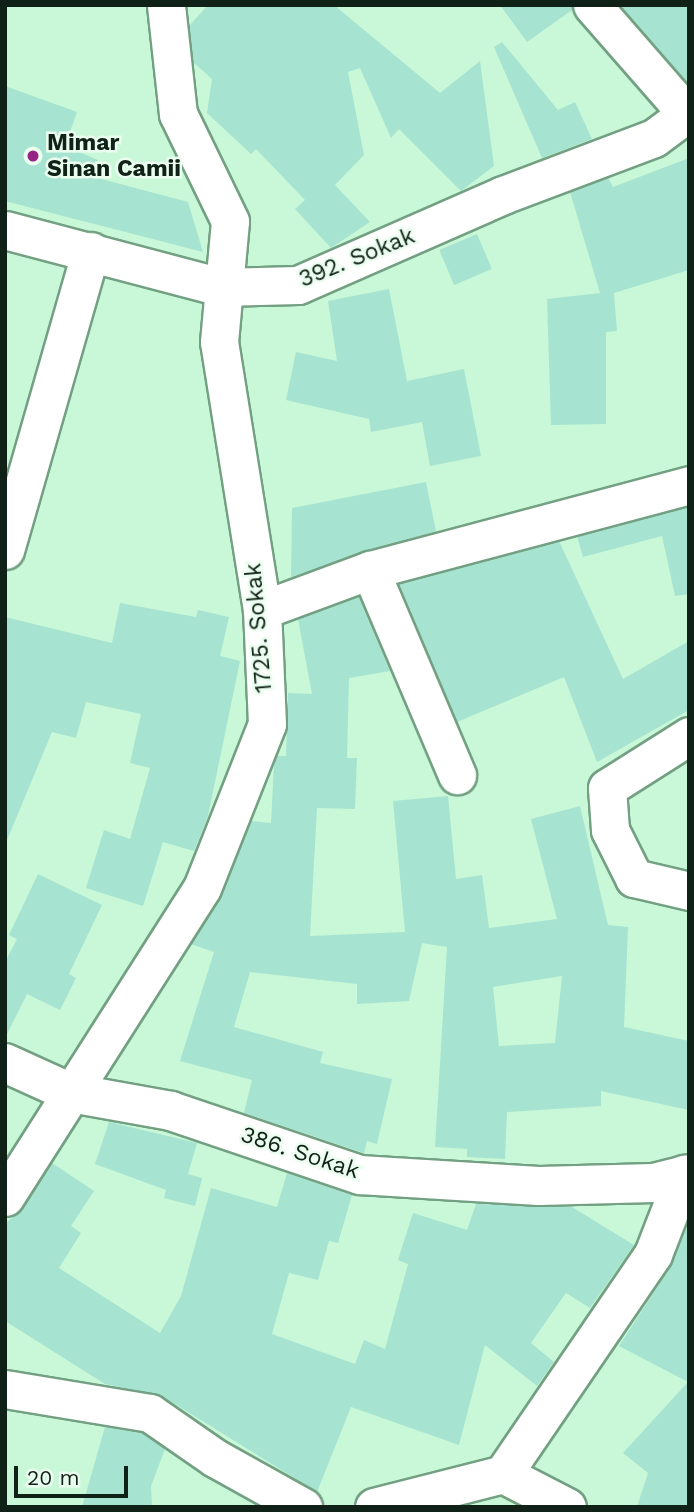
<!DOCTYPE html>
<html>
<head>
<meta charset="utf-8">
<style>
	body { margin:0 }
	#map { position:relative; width:694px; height:1512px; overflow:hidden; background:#c8f8d7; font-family:"Work Sans",sans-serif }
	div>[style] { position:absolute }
	.building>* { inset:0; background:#a7e3d1; transform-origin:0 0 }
	.roads { filter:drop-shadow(2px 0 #73a082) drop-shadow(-2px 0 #73a082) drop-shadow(0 2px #73a082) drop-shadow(0 -2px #73a082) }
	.minor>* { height:37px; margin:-18.5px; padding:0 18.5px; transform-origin:18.5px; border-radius:18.5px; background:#fff }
	.tertiary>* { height:38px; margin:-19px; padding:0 19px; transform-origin:19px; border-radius:19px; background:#fff }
	.dots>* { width:19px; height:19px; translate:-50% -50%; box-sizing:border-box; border:4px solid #eafdef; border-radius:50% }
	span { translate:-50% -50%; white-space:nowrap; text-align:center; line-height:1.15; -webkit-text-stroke:5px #eafdef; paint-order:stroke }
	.poi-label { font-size:23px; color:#102217; font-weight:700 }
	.left { translate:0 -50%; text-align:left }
	.street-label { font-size:23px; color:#102217 }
	.frame { position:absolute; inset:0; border:7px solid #102217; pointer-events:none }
	.scale { position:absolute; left:14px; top:1466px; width:114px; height:32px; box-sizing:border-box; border:4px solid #102217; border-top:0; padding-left:9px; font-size:21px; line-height:24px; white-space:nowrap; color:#102217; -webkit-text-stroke:5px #eafdef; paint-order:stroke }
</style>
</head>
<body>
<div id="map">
	<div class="building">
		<i style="clip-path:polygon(208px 5px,334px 5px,440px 93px,480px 61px,494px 166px,461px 191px,399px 129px,391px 138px,360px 68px,348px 72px,364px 155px,335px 185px,370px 222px,331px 248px,295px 209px,305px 200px,256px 149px,251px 154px,207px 113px,212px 79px,193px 62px,189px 26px)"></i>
		<i style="clip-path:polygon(500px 5px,572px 5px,572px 10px,527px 42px)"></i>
		<i style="clip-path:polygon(620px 5px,689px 5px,689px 84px)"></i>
		<i style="clip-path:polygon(502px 42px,558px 110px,575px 102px,592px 139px,542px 158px,494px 47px)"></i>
		<i style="clip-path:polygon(5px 86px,77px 112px,65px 146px,98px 160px,90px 176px,188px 202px,203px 252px,5px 201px)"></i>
		<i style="clip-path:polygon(689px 158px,689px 270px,614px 293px,617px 331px,606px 332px,606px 424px,551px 425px,547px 299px,600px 293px,570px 192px,608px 178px,613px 187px)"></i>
		<i style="left:477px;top:234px;width:38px;height:41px;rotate:67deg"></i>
		<i style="clip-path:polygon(389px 289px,407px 381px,464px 369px,481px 456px,430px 466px,422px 422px,371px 432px,369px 419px,286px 400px,296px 352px,337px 361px,328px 301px)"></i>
		<i style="clip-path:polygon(426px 482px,436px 531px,291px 577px,292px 508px)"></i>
		<i style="clip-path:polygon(689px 507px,689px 594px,675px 596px,662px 536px,583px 557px,577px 536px)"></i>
		<i style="clip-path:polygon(559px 541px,623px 679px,689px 641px,689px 710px,597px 762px,564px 677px,457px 722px,399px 584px)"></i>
		<i style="clip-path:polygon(evenodd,359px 597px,390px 671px,349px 678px,347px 758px,357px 758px,355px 809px,317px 808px,310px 936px,405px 932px,393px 801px,448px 796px,456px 879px,482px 875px,489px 928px,557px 919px,531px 819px,580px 806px,608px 925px,628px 927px,624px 1027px,689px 1041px,689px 1110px,601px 1091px,601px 1106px,507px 1112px,505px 1159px,467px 1157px,467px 1149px,435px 1147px,447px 947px,422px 943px,409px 1001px,357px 1004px,357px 984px,250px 972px,234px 1027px,323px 1052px,320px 1063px,392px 1079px,377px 1144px,367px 1141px,364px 1153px,244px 1113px,252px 1080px,180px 1061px,214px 952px,191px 944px,221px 896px,251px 821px,271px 823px,274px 765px,277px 756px,286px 756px,288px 693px,312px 694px,298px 619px,359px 597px,562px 976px,555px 1043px,499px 1046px,493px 987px,562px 976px)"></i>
		<i style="clip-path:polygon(120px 603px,190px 616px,196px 617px,198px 610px,229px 617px,220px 656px,240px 661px,208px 816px,194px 851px,163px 842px,143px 906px,86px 888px,104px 830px,130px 839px,150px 768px,130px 763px,141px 714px,86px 702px,76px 738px,52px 732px,5px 845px,5px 617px,112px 643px)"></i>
		<i style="clip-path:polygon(38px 874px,102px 905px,69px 974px,76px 978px,60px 1010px,27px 994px,5px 1038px,5px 962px,17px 939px,9px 935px)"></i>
		<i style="clip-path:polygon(109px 1122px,197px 1143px,188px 1174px,202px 1178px,195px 1206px,164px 1198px,166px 1190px,95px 1164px)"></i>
		<i style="clip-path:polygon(52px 1163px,94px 1191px,71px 1226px,81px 1233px,59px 1268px,160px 1333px,181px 1296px,211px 1188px,277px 1207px,287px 1173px,352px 1195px,338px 1243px,329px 1241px,318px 1280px,289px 1273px,272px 1334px,355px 1364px,364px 1340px,385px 1349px,408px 1264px,398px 1260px,413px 1213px,467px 1230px,476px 1204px,572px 1207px,634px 1245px,590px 1308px,566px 1293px,531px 1343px,554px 1362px,537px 1386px,485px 1345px,459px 1445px,351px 1407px,317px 1492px,162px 1396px,105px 1384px,5px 1321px,5px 1224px,23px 1208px)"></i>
		<i style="clip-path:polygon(689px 1220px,689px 1507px,637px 1507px,648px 1473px,623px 1453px,688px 1382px,619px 1346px,671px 1266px)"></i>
		<i style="clip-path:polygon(105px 1427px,142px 1433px,165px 1449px,151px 1486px,152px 1507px,82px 1507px)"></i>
	</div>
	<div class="roads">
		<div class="minor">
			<i style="left:592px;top:5px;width:145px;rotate:48.9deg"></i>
			<i style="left:5px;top:230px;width:222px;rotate:14.8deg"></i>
			<i style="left:220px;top:287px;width:78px;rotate:-1.5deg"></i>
			<i style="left:298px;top:285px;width:224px;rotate:-23.7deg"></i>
			<i style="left:503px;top:195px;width:161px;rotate:-20.7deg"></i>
			<i style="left:654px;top:138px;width:44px;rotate:-36.6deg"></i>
			<i style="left:5px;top:550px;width:311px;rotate:-74deg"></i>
			<i style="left:370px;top:570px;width:223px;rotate:67deg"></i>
			<i style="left:262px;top:610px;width:115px;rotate:-20.3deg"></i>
			<i style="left:370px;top:570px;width:330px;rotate:-14.9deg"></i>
			<i style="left:689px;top:736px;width:97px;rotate:147.6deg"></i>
			<i style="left:607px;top:788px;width:42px;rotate:85.9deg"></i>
			<i style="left:610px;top:830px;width:54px;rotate:63.4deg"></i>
			<i style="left:634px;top:878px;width:57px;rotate:13.3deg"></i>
			<i style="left:5px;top:1197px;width:366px;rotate:-57.5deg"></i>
			<i style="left:202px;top:888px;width:176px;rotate:-68.4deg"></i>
			<i style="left:267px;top:724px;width:114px;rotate:-92.5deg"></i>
			<i style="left:262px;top:610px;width:271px;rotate:-99.1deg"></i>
			<i style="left:219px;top:342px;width:121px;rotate:-84.8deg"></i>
			<i style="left:230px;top:221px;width:119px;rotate:-115.9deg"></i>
			<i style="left:178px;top:114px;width:110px;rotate:-96.3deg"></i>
			<i style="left:5px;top:1389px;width:147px;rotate:9.4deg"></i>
			<i style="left:150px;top:1413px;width:79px;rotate:34.7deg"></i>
			<i style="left:215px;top:1458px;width:101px;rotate:29.1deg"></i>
			<i style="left:503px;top:1474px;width:266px;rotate:-55.7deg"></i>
			<i style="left:653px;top:1254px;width:86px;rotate:-68.8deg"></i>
			<i style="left:374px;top:1507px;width:133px;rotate:-14.3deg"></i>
			<i style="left:503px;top:1474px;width:72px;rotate:27.3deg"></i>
		</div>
		<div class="tertiary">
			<i style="left:5px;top:1063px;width:72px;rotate:24.4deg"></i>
			<i style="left:71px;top:1093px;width:102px;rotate:10.2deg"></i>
			<i style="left:171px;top:1111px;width:200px;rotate:18.7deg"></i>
			<i style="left:360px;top:1175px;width:179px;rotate:3.5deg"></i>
			<i style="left:539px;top:1186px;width:115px;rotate:-1.5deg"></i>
			<i style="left:654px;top:1183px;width:36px;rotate:-14deg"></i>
		</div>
	</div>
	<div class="dots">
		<i style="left:33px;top:156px;background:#952484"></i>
	</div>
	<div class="poi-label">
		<span class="left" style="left:47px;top:156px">Mimar<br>Sinan Camii</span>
	</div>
	<div class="street-label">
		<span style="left:357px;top:258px;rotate:-22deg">392. Sokak</span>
		<span style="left:259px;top:628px;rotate:-95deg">1725. Sokak</span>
		<span style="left:300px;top:1153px;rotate:18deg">386. Sokak</span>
	</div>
	<div class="frame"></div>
	<div class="scale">20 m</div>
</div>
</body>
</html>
